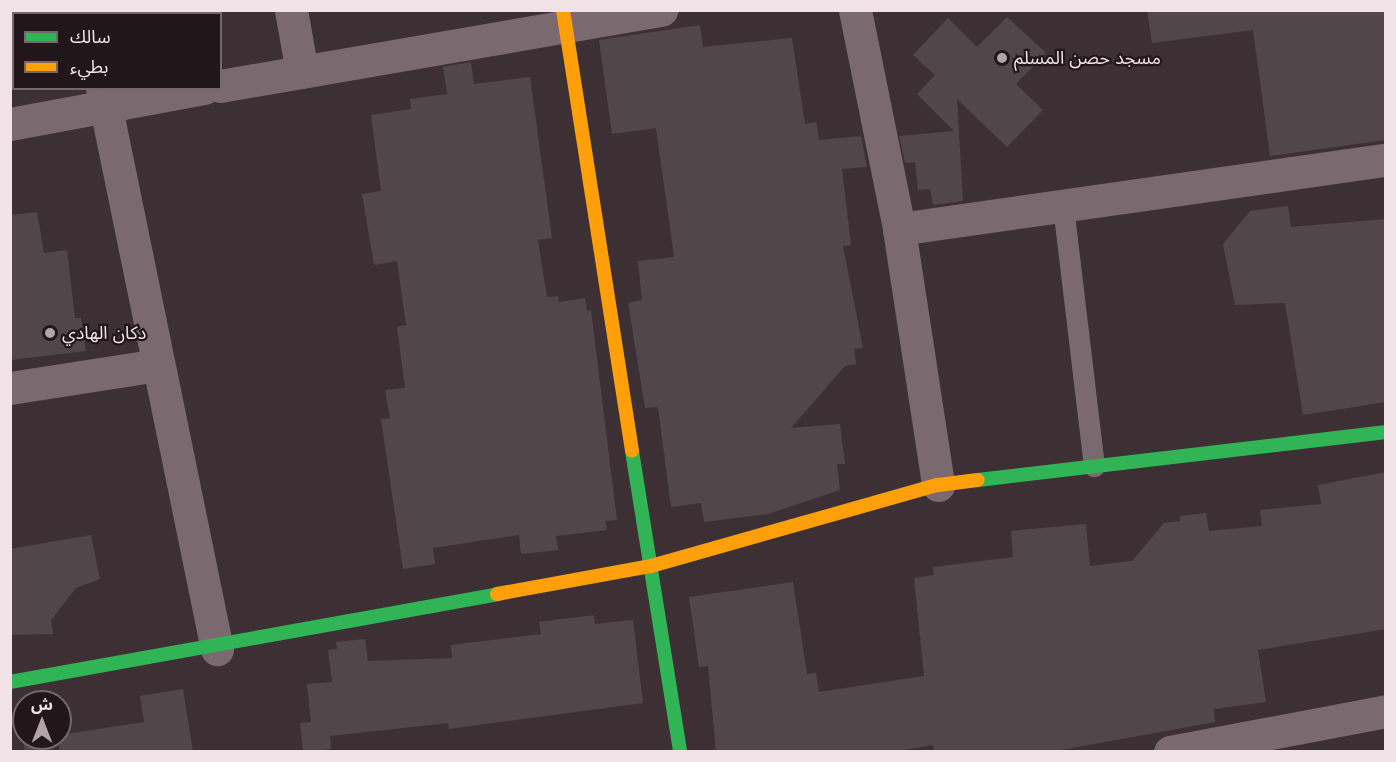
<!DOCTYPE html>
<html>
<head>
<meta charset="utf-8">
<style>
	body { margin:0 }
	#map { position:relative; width:1396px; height:762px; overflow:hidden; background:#3c3035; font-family:Inter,"Noto Sans Arabic",sans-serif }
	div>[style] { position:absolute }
	.building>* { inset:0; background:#51474b }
	.lane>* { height:21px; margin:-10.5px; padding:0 10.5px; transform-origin:10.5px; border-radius:10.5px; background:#7b6970 }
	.street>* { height:33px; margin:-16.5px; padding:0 16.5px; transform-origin:16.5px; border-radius:16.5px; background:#7b6970 }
	.fast>* { height:14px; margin:-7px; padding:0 7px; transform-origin:7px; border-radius:7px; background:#30b455 }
	.slow>* { height:14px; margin:-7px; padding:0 7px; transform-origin:7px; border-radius:7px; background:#ff9f0a }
	.dots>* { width:16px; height:16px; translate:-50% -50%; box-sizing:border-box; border:3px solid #21171b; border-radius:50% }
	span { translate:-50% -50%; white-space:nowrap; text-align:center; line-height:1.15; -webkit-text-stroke:4.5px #21171b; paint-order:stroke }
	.poi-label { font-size:18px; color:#f1e2e7 }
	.left { translate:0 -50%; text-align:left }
	.frame { position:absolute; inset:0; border:12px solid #f1e2e7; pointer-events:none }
	.legend { position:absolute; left:12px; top:12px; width:210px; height:78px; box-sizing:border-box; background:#21171b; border:2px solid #74686d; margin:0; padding:8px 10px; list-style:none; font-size:18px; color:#f1e2e7 }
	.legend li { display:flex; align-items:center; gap:12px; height:30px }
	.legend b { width:30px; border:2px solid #74686d }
	.north { position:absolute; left:12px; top:690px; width:60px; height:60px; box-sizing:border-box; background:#21171b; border:2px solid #74686d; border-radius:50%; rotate:0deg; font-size:16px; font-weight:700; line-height:24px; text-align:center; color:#f1e2e7 }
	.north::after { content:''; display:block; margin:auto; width:21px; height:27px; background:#b2a4a9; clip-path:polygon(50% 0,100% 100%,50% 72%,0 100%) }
</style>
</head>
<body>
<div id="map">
	<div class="building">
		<i style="clip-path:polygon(1147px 10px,1386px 10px,1386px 140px,1270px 156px,1253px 30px,1152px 43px)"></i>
		<i style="clip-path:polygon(1007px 17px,1046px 53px,1016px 84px,1043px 110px,1007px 147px,957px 99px,963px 201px,933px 205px,930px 189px,918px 190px,915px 162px,905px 163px,899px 136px,954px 131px,917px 94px,935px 75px,913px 55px,948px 18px,977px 47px)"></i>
		<i style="clip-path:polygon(700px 25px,703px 47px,792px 38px,805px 124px,816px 122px,819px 140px,861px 136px,867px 167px,842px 169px,851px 245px,843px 246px,863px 348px,854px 349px,856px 364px,845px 366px,791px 428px,840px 424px,845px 464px,837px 464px,840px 490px,768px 514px,704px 522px,701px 503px,671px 507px,658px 407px,645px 408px,628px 303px,642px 300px,638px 261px,674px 257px,656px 128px,612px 134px,599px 40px)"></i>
		<i style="clip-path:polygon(471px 62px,474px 84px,530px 77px,552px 238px,538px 240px,547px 297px,558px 296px,559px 302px,585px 298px,587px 311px,591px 310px,617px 520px,605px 521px,607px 530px,556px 536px,558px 550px,521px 554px,519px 535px,433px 548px,435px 564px,403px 569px,381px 419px,390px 418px,385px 390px,405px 388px,397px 327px,406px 325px,397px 261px,374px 265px,362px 194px,381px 191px,371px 115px,411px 109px,410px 99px,447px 94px,443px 67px)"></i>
		<i style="clip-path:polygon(1288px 206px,1291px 227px,1386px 219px,1386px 402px,1303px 415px,1285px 303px,1235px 305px,1223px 244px,1250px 211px)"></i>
		<i style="clip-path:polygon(37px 212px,44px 253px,67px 250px,75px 318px,81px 318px,86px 351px,10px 360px,10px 215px)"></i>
		<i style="clip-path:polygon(1386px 472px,1386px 629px,1258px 650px,1266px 702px,1214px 709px,1215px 722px,1050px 752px,934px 752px,933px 745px,893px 752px,716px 752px,708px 666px,699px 667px,689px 597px,793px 582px,807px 674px,816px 673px,819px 692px,924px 676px,914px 578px,934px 575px,933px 567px,1013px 557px,1011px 531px,1086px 524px,1090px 566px,1132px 561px,1164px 523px,1180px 521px,1180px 516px,1206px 513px,1209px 531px,1262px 526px,1260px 510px,1321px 504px,1318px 485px)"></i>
		<i style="clip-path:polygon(91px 535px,100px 579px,76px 588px,51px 620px,53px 634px,10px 635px,10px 549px)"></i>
		<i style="clip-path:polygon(594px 615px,595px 624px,633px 620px,643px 703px,449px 729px,448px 723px,330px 736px,331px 749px,303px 752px,300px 723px,311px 722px,307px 684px,332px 682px,328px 650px,337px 649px,336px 642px,365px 639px,368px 661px,452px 658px,451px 645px,541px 634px,539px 622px)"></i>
		<i style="clip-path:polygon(183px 689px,193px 752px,59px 752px,60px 735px,144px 722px,140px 696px)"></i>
		<i style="clip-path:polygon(18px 705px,24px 705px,24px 738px,44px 738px,35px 752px,25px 752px)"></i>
	</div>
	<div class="lane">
		<i style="left:1063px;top:206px;width:262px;rotate:83.2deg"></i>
	</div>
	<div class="street">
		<i style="left:85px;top:10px;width:4px;rotate:90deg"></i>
		<i style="left:291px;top:10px;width:63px;rotate:79.9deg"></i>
		<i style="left:855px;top:10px;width:223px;rotate:78.6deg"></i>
		<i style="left:899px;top:229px;width:259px;rotate:81.3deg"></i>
		<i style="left:220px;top:86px;width:448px;rotate:-9.8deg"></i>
		<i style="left:102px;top:88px;width:573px;rotate:78.42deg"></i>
		<i style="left:10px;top:124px;width:197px;rotate:-10.5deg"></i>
		<i style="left:899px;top:229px;width:492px;rotate:-8.1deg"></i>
		<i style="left:10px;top:388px;width:150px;rotate:-8.8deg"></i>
		<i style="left:1170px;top:752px;width:220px;rotate:-10.7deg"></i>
	</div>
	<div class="fast">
		<i style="left:632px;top:451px;width:305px;rotate:80.9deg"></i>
		<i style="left:978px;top:480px;width:411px;rotate:-6.7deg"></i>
		<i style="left:10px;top:682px;width:495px;rotate:-10.2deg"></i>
	</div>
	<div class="slow">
		<i style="left:563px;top:10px;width:446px;rotate:81.1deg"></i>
		<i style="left:497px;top:594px;width:157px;rotate:-10.3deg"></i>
		<i style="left:651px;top:566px;width:298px;rotate:-15.8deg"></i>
		<i style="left:938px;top:485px;width:40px;rotate:-7.1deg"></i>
	</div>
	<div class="dots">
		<i style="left:1002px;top:58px;background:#b2a4a9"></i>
		<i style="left:50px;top:333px;background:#b2a4a9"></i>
	</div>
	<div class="poi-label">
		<span class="left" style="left:1014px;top:58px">مسجد حصن المسلم</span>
		<span class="left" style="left:62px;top:333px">دكان الهادي</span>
	</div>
	<div class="frame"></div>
	<ul class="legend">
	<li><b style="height:8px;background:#30b455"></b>سالك</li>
	<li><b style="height:8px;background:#ff9f0a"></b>بطيء</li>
	</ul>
	<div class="north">ش</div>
</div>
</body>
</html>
